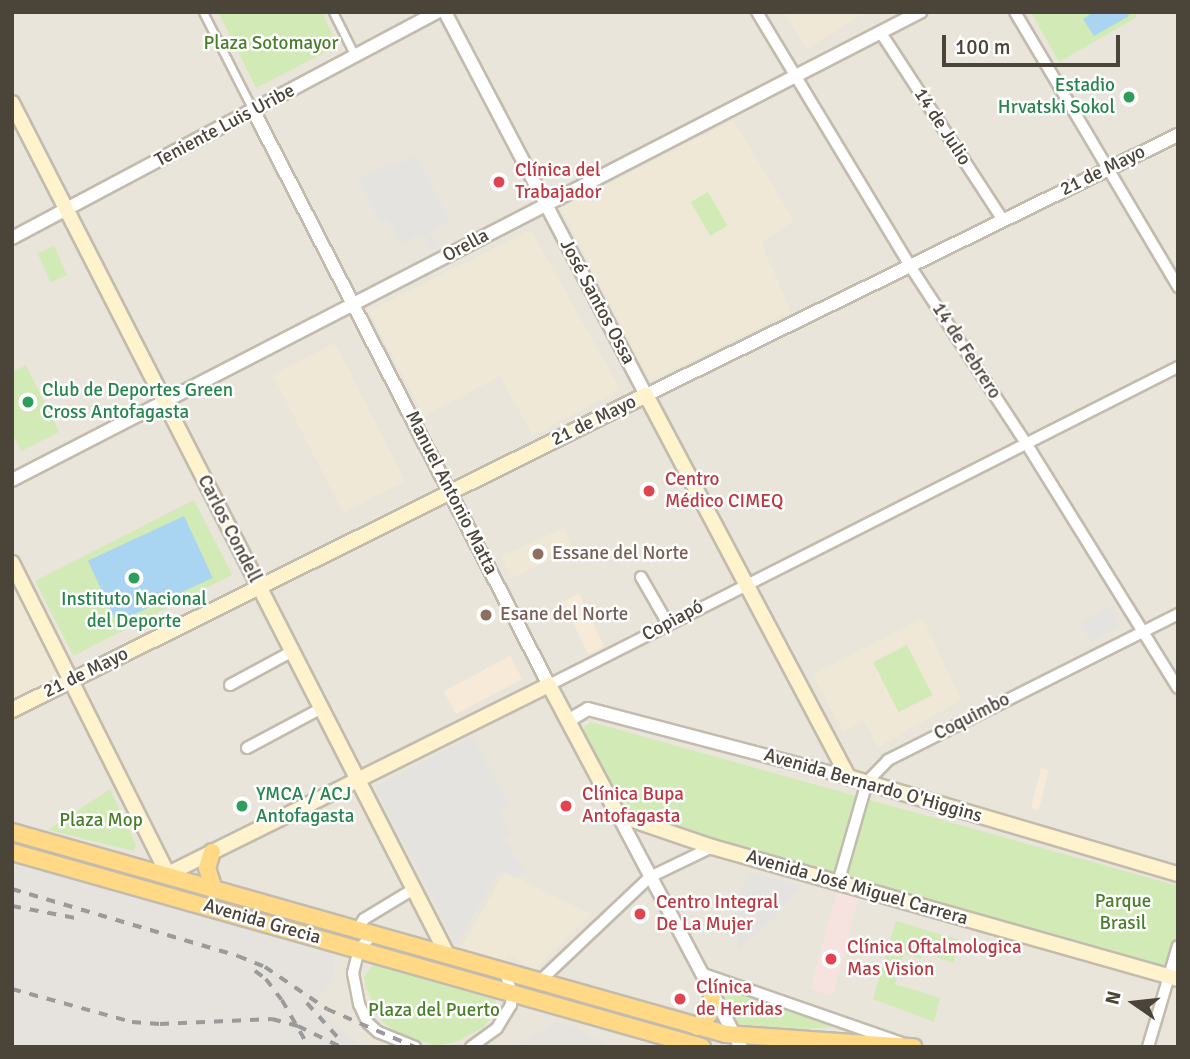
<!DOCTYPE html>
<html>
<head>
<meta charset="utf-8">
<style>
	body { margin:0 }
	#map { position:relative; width:1190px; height:1059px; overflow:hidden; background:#f6f3ec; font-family:Signika,sans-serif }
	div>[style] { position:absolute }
	.residential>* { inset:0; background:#eae5da }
	.commercial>* { inset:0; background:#f7ead8; transform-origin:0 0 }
	.industrial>* { inset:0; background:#e6e2dd }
	.education>* { inset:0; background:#efe8d6; transform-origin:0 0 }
	.medical>* { inset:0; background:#f6e3e0; transform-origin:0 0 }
	.green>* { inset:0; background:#d2eab5; transform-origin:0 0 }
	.parking>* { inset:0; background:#e5e3e0; transform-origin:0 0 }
	.water>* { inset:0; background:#a9d4f2; transform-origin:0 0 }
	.roads { filter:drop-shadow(2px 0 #c2bbae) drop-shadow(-2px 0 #c2bbae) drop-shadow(0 2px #c2bbae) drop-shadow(0 -2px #c2bbae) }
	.pedestrian>* { height:7px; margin:-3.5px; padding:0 3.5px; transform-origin:3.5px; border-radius:3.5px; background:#fff }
	.minor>* { height:10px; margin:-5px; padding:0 5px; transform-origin:5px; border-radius:5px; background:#fff }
	.tertiary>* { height:12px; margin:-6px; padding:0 6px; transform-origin:6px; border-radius:6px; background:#fff }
	.secondary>* { height:14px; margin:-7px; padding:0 7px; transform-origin:7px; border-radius:7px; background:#fff3cd }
	.trunk>* { height:16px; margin:-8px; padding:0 8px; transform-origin:8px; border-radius:8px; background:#ffd985 }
	.rail>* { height:3.5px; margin-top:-1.75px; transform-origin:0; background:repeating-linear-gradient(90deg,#9a9a9a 0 9px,transparent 0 18px) }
	.dots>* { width:19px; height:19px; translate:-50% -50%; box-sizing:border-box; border:4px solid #fff; border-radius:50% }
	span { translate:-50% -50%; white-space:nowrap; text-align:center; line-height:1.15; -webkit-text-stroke:5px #fff; paint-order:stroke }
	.park-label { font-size:19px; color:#4a7f2a }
	.leisure-label { font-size:19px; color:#27864d }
	.right { translate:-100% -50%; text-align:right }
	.left { translate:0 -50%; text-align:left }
	.street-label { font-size:19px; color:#4b4439 }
	.health-label { font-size:19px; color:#be3a42 }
	.education-label { font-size:19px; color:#785e54 }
	.frame { position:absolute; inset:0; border:14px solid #4b4439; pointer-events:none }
	.north { position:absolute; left:1099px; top:968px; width:70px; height:70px; -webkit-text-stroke:5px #fff; paint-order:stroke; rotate:284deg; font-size:19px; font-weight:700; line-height:28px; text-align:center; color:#4b4439 }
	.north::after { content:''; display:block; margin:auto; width:24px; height:32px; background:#4b4439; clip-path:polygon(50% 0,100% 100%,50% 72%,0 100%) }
	.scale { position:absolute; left:942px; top:35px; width:178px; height:32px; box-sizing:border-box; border:4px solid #4b4439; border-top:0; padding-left:9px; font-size:21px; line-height:24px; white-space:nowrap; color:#4b4439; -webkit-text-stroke:5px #fff; paint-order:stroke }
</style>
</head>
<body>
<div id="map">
	<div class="residential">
		<i style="clip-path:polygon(12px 12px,1178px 12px,1178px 1047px,624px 1047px,606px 1042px,576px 1027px,513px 1047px,363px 1047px,312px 1004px,12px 866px)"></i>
	</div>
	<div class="commercial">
		<i style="left:579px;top:594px;width:58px;height:18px;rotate:64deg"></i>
		<i style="left:510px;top:656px;width:26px;height:75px;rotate:62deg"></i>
		<i style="left:1041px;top:768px;width:8px;height:42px;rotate:14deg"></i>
	</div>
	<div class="industrial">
		<i style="clip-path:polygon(12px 865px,80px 880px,334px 955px,333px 981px,313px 1004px,363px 1047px,12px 1047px)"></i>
		<i style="clip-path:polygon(556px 1022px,576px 1027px,606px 1042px,624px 1047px,513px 1047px)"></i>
	</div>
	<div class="education">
		<i style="clip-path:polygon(784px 12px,866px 12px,807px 49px)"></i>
		<i style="clip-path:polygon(733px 120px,794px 221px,761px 243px,791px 311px,650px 381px,561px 208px)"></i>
		<i style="clip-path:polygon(531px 230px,620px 389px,533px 436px,500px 376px,424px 416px,369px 311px)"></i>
		<i style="left:335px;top:343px;width:155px;height:70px;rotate:63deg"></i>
		<i style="left:564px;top:528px;width:24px;height:69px;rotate:66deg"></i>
		<i style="clip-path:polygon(12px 563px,71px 680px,12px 710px)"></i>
		<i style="left:490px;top:603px;width:18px;height:18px;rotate:63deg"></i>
		<i style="clip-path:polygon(923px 618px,961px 700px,878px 747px,864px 721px,843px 732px,813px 674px)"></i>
		<i style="clip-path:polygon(505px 872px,591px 914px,534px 970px,509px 954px,501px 963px,462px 947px)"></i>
	</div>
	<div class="medical">
		<i style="left:838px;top:887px;width:23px;height:106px;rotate:15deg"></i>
	</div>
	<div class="green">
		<i style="clip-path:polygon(218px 12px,322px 12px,338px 46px,256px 88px)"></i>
		<i style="clip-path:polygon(1031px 12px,1135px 12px,1137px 17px,1059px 62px)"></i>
		<i style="left:708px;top:192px;width:39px;height:20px;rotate:60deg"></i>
		<i style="left:54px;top:246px;width:32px;height:18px;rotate:66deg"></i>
		<i style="clip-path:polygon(26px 365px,59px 432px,21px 451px,12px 433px,12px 372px)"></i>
		<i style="left:194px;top:500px;width:84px;height:178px;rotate:63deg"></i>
		<i style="left:907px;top:645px;width:56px;height:38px;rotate:63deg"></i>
		<i style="clip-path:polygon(591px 722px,1178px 886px,1178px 972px,620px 812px,582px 737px,584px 727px)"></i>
		<i style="clip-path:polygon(110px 789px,136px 845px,134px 851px,48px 830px)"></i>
		<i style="clip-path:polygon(896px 921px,960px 940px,953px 963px,923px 953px,921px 959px,904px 954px,895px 984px,940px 998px,934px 1022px,873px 999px)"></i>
		<i style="clip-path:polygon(375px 962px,495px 996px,497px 1008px,484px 1027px,458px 1041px,436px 1046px,395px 1032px,382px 1021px,366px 988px,364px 977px)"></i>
		<i style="clip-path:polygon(716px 986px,834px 1027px,739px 1033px)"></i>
	</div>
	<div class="parking">
		<i style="clip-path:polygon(416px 155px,450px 221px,430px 232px,438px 248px,431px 251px,422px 233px,402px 244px,388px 218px,380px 222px,358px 180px,396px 161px,399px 164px)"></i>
		<i style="left:1109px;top:606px;width:21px;height:34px;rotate:59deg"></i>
		<i style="clip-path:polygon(472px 736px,509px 804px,499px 810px,510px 836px,503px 839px,526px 872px,516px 878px,500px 870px,456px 945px,375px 786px)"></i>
		<i style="clip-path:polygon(749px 872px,801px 885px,775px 917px,739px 950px,734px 908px)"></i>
	</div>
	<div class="water">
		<i style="clip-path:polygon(1094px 12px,1127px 12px,1129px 16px,1094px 36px,1083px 19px)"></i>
		<i style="left:184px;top:516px;width:68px;height:106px;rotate:65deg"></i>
	</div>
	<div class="roads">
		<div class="pedestrian">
			<i style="left:203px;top:12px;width:110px;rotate:63deg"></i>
			<i style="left:333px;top:12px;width:49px;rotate:63.4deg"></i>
		</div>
		<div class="minor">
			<i style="left:757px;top:12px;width:297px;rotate:58.9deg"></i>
			<i style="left:910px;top:266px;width:212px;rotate:56.8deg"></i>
			<i style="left:1026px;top:443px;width:288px;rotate:58.2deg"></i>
			<i style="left:1015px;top:12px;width:320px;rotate:59.3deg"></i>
			<i style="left:881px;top:33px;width:223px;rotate:56.9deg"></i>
			<i style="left:641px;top:577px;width:54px;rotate:60.1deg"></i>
			<i style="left:230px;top:685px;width:69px;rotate:-28.4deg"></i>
			<i style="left:549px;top:685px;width:705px;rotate:-26.82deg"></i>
			<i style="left:247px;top:748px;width:83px;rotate:-28.1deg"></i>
			<i style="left:838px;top:883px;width:105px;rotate:-74deg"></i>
			<i style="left:867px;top:782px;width:30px;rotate:-46deg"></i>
			<i style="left:888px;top:760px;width:325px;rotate:-26.7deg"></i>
			<i style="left:358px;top:928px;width:11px;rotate:-56deg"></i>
			<i style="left:364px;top:919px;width:56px;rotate:-31.1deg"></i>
			<i style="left:374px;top:933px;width:22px;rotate:133deg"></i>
			<i style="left:359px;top:949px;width:25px;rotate:104deg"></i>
			<i style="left:353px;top:973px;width:32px;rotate:79deg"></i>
			<i style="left:359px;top:1004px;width:21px;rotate:65deg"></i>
			<i style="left:368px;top:1023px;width:13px;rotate:42deg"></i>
			<i style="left:378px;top:1032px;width:40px;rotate:22deg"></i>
			<i style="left:701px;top:973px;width:210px;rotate:19.2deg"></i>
			<i style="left:541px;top:980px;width:150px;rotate:-43.4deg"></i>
			<i style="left:650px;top:877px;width:69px;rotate:-25.8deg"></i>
			<i style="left:471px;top:1047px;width:32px;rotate:-36deg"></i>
			<i style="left:497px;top:1028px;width:27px;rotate:-59deg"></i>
			<i style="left:511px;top:1005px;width:12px;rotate:-85deg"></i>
			<i style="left:512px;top:993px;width:24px;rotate:-109deg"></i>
			<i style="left:1148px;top:1047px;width:105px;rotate:-73.5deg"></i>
		</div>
		<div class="tertiary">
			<i style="left:445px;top:12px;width:433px;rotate:62.3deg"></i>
			<i style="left:646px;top:395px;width:592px;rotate:-26.05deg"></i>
			<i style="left:253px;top:110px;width:647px;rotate:62.76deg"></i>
			<i style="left:12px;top:238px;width:481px;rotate:-28deg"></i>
			<i style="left:12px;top:480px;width:1022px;rotate:-27.27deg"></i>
			<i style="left:568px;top:721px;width:23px;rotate:-31deg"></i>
			<i style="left:588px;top:709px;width:269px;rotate:14.7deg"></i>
			<i style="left:618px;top:815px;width:263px;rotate:62.1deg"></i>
		</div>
		<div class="secondary">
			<i style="left:12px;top:103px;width:956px;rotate:62.93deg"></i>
			<i style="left:12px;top:563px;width:348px;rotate:63.4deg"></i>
			<i style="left:168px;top:874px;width:425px;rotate:-26.4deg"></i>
			<i style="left:549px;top:685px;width:147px;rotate:62deg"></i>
			<i style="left:618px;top:815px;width:99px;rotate:18.8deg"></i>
			<i style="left:712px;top:847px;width:484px;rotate:15.8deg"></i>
			<i style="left:12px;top:710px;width:708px;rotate:-26.42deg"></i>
			<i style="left:646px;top:395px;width:432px;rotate:62.1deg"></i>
			<i style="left:848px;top:777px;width:344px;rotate:16.4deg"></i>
		</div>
		<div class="trunk">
			<i style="left:12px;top:832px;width:742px;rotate:15.8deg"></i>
			<i style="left:726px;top:1034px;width:188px;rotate:4deg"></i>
			<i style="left:12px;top:852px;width:717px;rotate:15.78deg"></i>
			<i style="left:212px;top:852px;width:17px;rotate:107deg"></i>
			<i style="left:207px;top:868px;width:19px;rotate:72deg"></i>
			<i style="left:697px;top:1027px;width:18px;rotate:-47deg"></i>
			<i style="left:709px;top:1014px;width:17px;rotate:-80deg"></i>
		</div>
	</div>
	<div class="rail">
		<i style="left:12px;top:889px;width:236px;rotate:16.5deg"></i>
		<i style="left:238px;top:956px;width:29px;rotate:22deg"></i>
		<i style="left:265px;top:967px;width:75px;rotate:34.1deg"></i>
		<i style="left:327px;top:1009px;width:96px;rotate:23.4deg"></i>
		<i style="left:12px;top:906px;width:70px;rotate:10.7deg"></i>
		<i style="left:255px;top:971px;width:14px;rotate:36deg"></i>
		<i style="left:266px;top:979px;width:26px;rotate:53deg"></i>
		<i style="left:282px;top:1000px;width:54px;rotate:60.1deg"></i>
		<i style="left:12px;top:989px;width:124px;rotate:15.4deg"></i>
		<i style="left:132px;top:1022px;width:28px;rotate:4deg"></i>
		<i style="left:160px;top:1024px;width:112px;rotate:-2.6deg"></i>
		<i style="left:272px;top:1019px;width:27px;rotate:15deg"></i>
		<i style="left:298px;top:1026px;width:48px;rotate:26deg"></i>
		<i style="left:307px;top:1003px;width:52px;rotate:48.1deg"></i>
	</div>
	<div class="dots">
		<i style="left:1129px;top:97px;background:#2e9e5b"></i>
		<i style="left:499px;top:182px;background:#e0444e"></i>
		<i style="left:28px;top:402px;background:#2e9e5b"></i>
		<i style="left:649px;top:491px;background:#e0444e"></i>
		<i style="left:538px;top:554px;background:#8d6e63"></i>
		<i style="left:134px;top:578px;background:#2e9e5b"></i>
		<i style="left:486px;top:615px;background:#8d6e63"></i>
		<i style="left:242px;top:806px;background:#2e9e5b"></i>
		<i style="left:566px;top:806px;background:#e0444e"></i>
		<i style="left:640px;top:914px;background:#e0444e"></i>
		<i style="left:831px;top:959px;background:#e0444e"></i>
		<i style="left:680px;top:999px;background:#e0444e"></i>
	</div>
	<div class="park-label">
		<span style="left:271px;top:44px">Plaza Sotomayor</span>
		<span style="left:101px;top:821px">Plaza Mop</span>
		<span style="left:1123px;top:913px">Parque<br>Brasil</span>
		<span style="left:434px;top:1011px">Plaza del Puerto</span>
	</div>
	<div class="leisure-label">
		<span class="right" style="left:1115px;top:97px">Estadio<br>Hrvatski Sokol</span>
		<span class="left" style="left:42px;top:402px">Club de Deportes Green<br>Cross Antofagasta</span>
		<span style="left:134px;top:611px">Instituto Nacional<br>del Deporte</span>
		<span class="left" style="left:256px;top:806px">YMCA / ACJ<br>Antofagasta</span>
	</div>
	<div class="street-label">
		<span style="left:225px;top:126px;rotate:-28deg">Teniente Luis Uribe</span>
		<span style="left:942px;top:127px;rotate:57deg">14 de Julio</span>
		<span style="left:1103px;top:171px;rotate:-26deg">21 de Mayo</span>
		<span style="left:466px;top:246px;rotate:-28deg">Orella</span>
		<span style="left:597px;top:302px;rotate:62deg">José Santos Ossa</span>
		<span style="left:966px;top:351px;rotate:57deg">14 de Febrero</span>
		<span style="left:594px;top:421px;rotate:-26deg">21 de Mayo</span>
		<span style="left:451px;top:493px;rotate:63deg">Manuel Antonio Matta</span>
		<span style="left:229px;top:529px;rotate:63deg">Carlos Condell</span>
		<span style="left:673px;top:621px;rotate:-28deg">Copiapó</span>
		<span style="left:86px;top:673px;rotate:-26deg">21 de Mayo</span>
		<span style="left:972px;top:717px;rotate:-27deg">Coquimbo</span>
		<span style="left:873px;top:786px;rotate:16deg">Avenida Bernardo O'Higgins</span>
		<span style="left:857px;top:888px;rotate:16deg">Avenida José Miguel Carrera</span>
		<span style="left:262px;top:922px;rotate:16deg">Avenida Grecia</span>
	</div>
	<div class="health-label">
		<span class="left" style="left:515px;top:182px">Clínica del<br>Trabajador</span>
		<span class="left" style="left:665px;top:491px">Centro<br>Médico CIMEQ</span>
		<span class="left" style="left:582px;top:806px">Clínica Bupa<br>Antofagasta</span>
		<span class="left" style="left:656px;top:914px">Centro Integral<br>De La Mujer</span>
		<span class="left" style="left:847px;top:959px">Clínica Oftalmologica<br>Mas Vision</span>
		<span class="left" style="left:696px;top:999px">Clínica<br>de Heridas</span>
	</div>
	<div class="education-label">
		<span class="left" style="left:552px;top:554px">Essane del Norte</span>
		<span class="left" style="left:500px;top:615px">Esane del Norte</span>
	</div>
	<div class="frame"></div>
	<div class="north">N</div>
	<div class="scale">100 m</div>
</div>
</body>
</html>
